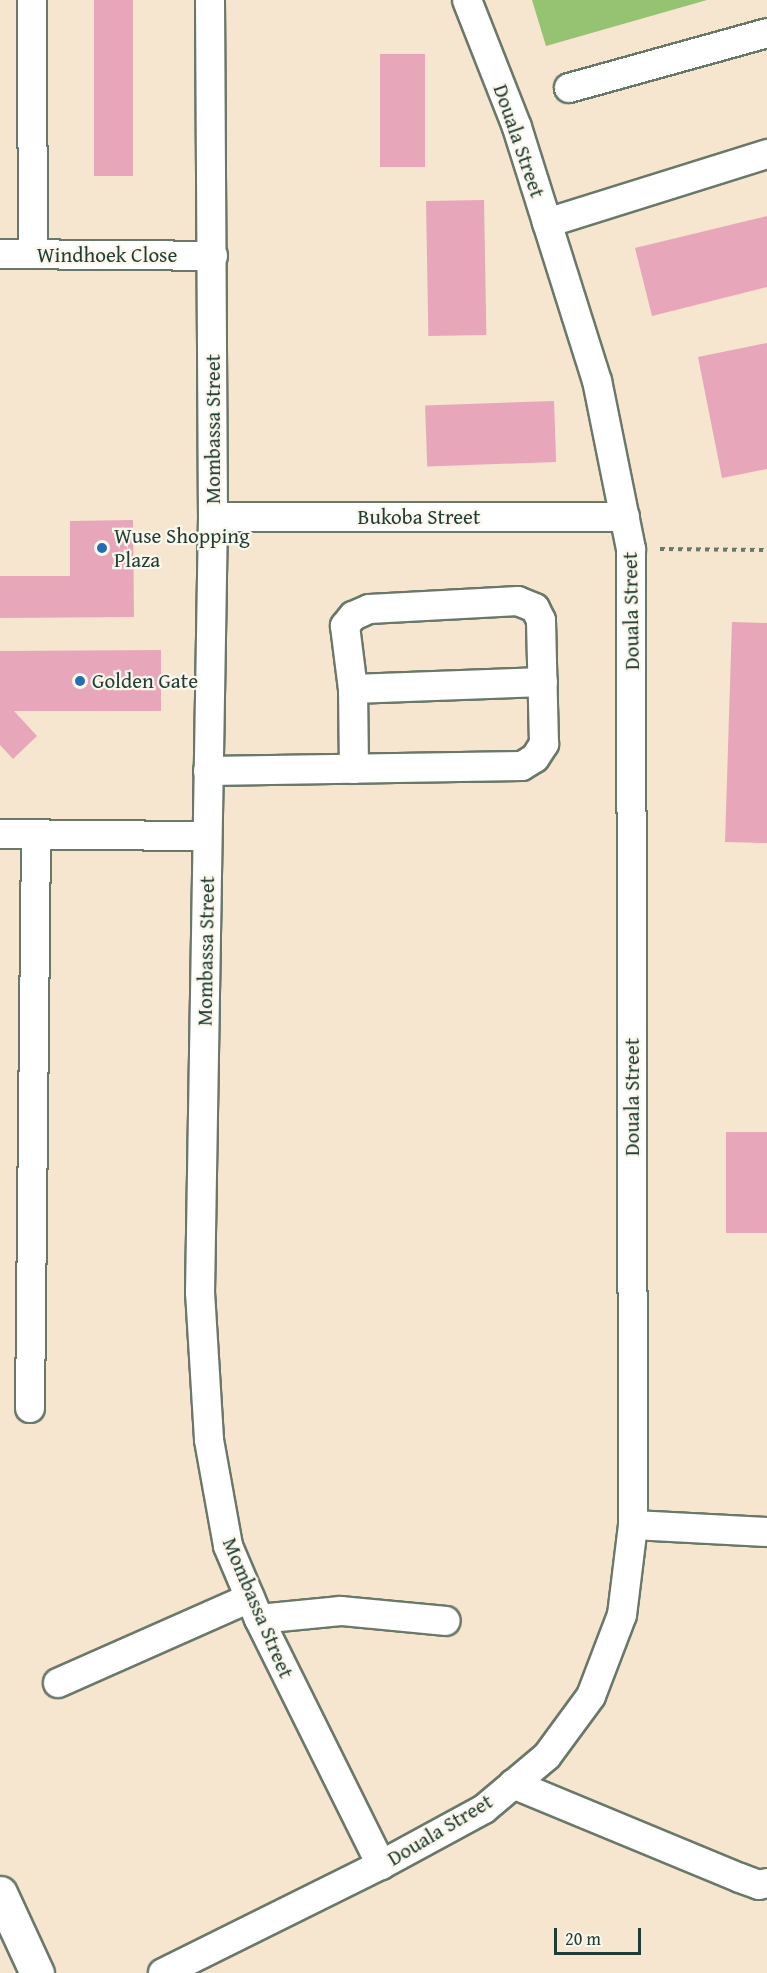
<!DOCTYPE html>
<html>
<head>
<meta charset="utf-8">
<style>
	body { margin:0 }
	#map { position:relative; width:767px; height:1973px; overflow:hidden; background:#f6e5cf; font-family:"Gentium Book Plus",serif }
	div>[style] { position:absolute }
	.green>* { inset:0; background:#95c371 }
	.building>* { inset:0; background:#e8a6ba; transform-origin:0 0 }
	.path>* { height:4px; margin-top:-2px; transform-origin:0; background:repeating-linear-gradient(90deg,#6a786a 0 4.5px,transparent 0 9px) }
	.roads { filter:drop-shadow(2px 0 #6a786a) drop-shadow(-2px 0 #6a786a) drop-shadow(0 2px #6a786a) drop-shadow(0 -2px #6a786a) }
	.minor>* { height:28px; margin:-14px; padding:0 14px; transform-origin:14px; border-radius:14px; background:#fff }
	.major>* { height:33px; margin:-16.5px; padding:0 16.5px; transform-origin:16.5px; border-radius:16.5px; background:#fff }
	.dots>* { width:16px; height:16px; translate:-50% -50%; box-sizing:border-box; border:3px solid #fbf7ec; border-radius:50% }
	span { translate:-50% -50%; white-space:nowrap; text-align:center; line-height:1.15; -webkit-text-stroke:4.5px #fbf7ec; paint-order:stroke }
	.street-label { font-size:21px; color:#1f3d34 }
	.poi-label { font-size:21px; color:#1f3d34 }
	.left { translate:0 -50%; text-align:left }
	.scale { position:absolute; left:554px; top:1928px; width:87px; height:27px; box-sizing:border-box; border:3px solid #1f3d34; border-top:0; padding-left:8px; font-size:18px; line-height:21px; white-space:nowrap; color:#1f3d34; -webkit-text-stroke:4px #fbf7ec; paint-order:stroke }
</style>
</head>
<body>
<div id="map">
	<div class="green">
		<i style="clip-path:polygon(532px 0,707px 0,546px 46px)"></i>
	</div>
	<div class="building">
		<i style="left:94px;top:0;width:39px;height:176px"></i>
		<i style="left:380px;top:54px;width:45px;height:113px"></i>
		<i style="left:484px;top:200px;width:135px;height:58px;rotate:89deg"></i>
		<i style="clip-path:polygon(767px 216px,767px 287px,652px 316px,635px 248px)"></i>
		<i style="clip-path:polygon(767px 343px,767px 469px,722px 478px,698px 357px)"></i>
		<i style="left:554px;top:401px;width:61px;height:129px;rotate:88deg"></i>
		<i style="clip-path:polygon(133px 520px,134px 617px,0 618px,0 576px,70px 576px,70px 521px)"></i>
		<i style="clip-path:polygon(732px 622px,767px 623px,767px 843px,725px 842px)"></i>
		<i style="clip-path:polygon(161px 650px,161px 711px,14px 711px,37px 736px,13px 759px,0 745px,0 651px)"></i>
		<i style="left:726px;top:1132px;width:41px;height:101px"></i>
	</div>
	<div class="path">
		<i style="left:660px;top:549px;width:107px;rotate:0.5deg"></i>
	</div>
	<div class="roads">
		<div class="minor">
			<i style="left:32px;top:0;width:254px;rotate:89.8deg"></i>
			<i style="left:210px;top:0;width:517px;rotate:89.67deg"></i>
			<i style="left:213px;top:517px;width:775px;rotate:90.96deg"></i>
			<i style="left:200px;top:1292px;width:148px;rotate:86.5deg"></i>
			<i style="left:209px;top:1440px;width:108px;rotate:79.8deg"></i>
			<i style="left:228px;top:1546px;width:79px;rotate:67deg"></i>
			<i style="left:259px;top:1619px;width:275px;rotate:63.6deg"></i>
			<i style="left:569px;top:88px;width:205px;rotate:-15.5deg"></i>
			<i style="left:547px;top:223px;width:231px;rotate:-17.4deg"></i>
			<i style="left:0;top:254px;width:213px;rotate:0.5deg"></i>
			<i style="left:213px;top:517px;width:412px"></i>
			<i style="left:354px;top:769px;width:80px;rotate:-90.7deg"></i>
			<i style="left:353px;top:689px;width:190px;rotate:-2.1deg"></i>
			<i style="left:208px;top:771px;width:314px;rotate:-0.9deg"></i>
			<i style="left:522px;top:766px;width:15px;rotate:-32deg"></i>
			<i style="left:535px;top:758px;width:17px;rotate:-57deg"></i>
			<i style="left:544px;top:744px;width:124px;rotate:-91.4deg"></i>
			<i style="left:541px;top:620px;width:13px;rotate:-117deg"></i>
			<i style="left:535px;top:608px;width:18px;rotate:-158deg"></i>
			<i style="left:518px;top:601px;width:149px;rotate:176.9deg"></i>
			<i style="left:369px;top:609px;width:17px;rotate:156deg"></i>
			<i style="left:353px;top:616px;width:13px;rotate:129deg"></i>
			<i style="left:345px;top:626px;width:64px;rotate:82.8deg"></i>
			<i style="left:0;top:834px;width:207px;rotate:0.6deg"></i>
			<i style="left:30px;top:1408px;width:574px;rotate:-89.4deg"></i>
			<i style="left:633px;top:1525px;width:134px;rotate:3deg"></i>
			<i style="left:259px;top:1619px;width:82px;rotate:-5.6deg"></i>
			<i style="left:341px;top:1611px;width:105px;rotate:5.4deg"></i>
			<i style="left:58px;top:1683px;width:210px;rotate:-23.9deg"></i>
			<i style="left:513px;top:1784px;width:246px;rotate:22.5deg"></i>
			<i style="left:740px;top:1878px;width:20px;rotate:20deg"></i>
			<i style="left:759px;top:1885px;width:8px;rotate:-14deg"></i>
			<i style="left:163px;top:1973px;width:243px;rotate:-26.4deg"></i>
			<i style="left:381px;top:1865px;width:117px;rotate:-28.5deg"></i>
			<i style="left:484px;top:1809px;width:82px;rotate:-40.1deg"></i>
			<i style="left:547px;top:1756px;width:74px;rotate:-53.7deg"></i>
			<i style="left:591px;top:1696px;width:87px;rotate:-69.1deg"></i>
			<i style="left:622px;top:1615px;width:91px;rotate:-83deg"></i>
			<i style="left:633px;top:1525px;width:976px;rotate:-90.12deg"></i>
			<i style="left:631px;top:549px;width:171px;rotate:-101.4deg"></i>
			<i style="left:597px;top:381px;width:266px;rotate:-107.5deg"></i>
			<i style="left:517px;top:127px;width:136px;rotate:-111.5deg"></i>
		</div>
		<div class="major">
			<i style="left:0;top:1893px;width:88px;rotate:65.2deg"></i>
		</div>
	</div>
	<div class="dots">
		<i style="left:102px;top:548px;background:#1f6fb2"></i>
		<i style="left:80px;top:681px;background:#1f6fb2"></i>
	</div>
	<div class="street-label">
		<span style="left:519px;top:141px;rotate:71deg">Douala Street</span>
		<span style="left:107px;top:255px">Windhoek Close</span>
		<span style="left:213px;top:429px;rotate:-90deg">Mombassa Street</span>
		<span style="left:419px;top:517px">Bukoba Street</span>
		<span style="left:631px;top:611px;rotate:-91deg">Douala Street</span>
		<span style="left:206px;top:951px;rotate:-89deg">Mombassa Street</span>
		<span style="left:632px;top:1097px;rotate:-90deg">Douala Street</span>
		<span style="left:258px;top:1608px;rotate:67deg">Mombassa Street</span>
		<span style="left:440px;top:1830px;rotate:-31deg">Douala Street</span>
	</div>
	<div class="poi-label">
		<span class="left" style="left:114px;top:548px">Wuse Shopping<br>Plaza</span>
		<span class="left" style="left:92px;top:681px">Golden Gate</span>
	</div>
	<div class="scale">20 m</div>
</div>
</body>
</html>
